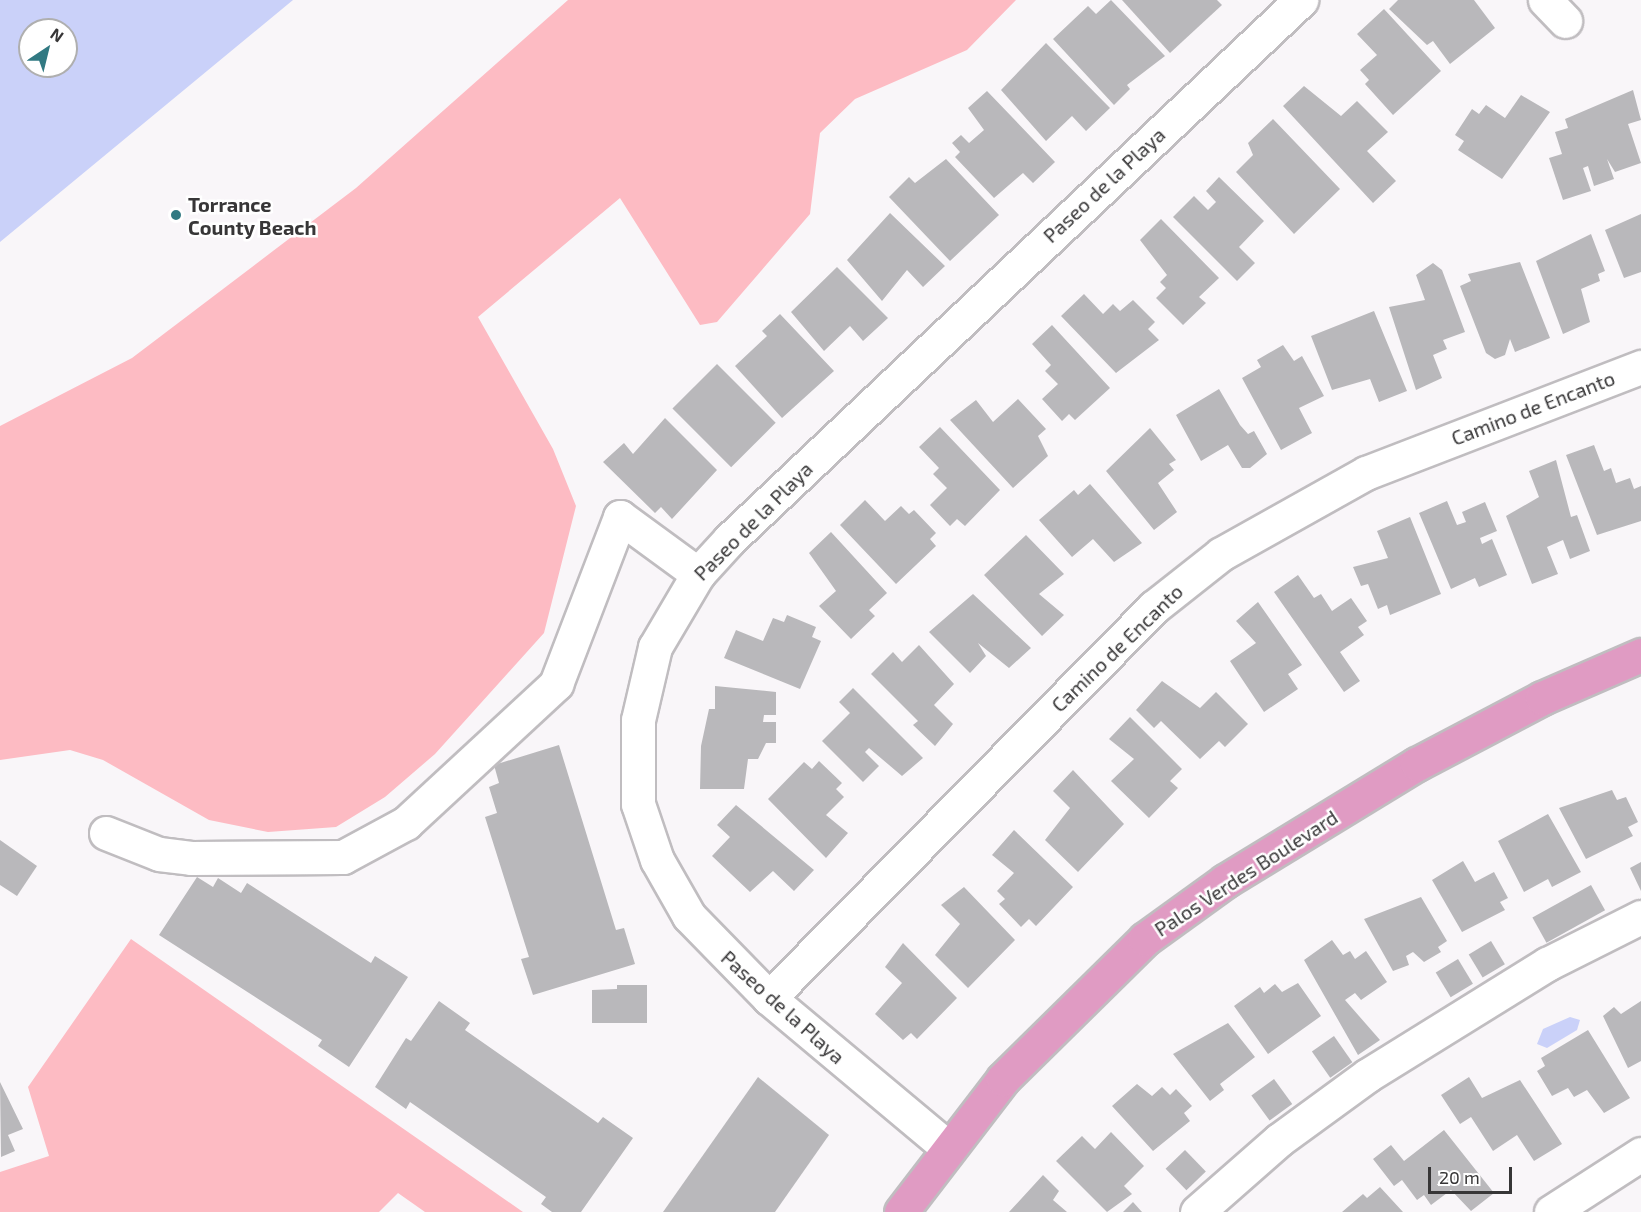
<!DOCTYPE html>
<html>
<head>
<meta charset="utf-8">
<style>
	body { margin:0 }
	#map { position:relative; width:1641px; height:1212px; overflow:hidden; background:#f9f6f9; font-family:"Exo 2",sans-serif }
	div>[style] { position:absolute }
	.green>* { inset:0; background:#fdbbc3 }
	.water>* { inset:0; background:#cad1f9 }
	.building>* { inset:0; background:#b9b8bb; transform-origin:0 0 }
	.roads { filter:drop-shadow(2px 0 #c0bdc0) drop-shadow(-2px 0 #c0bdc0) drop-shadow(0 2px #c0bdc0) drop-shadow(0 -2px #c0bdc0) }
	.minor>* { height:33px; margin:-16.5px; padding:0 16.5px; transform-origin:16.5px; border-radius:16.5px; background:#fff }
	.major>* { height:33px; margin:-16.5px; padding:0 16.5px; transform-origin:16.5px; border-radius:16.5px; background:#e09bc3 }
	.dots>* { width:16px; height:16px; translate:-50% -50%; box-sizing:border-box; border:3px solid #fff; border-radius:50% }
	span { translate:-50% -50%; white-space:nowrap; text-align:center; line-height:1.15; -webkit-text-stroke:5px #fff; paint-order:stroke }
	.street-label { font-size:20px; color:#373637 }
	.poi-label { font-size:20px; color:#373637; font-weight:700 }
	.left { translate:0 -50%; text-align:left }
	.north { position:absolute; left:18px; top:18px; width:60px; height:60px; box-sizing:border-box; background:#fff; border:2px solid #afafaf; border-radius:50%; rotate:35deg; font-size:16px; font-weight:700; line-height:24px; text-align:center; color:#373637 }
	.north::after { content:''; display:block; margin:auto; width:21px; height:27px; background:#317982; clip-path:polygon(50% 0,100% 100%,50% 72%,0 100%) }
	.scale { position:absolute; left:1428px; top:1167px; width:84px; height:27px; box-sizing:border-box; border:3px solid #373637; border-top:0; padding-left:8px; font-size:18px; line-height:21px; white-space:nowrap; color:#373637; -webkit-text-stroke:4px #fff; paint-order:stroke }
</style>
</head>
<body>
<div id="map">
	<div class="green">
		<i style="clip-path:polygon(568px 0,1016px 0,967px 50px,855px 99px,820px 133px,810px 214px,717px 322px,700px 325px,620px 198px,478px 317px,553px 449px,576px 506px,544px 633px,435px 754px,385px 797px,336px 827px,268px 832px,209px 820px,103px 760px,70px 750px,0 760px,0 426px,132px 358px,356px 188px)"></i>
		<i style="clip-path:polygon(131px 939px,523px 1212px,425px 1212px,398px 1193px,379px 1212px,0 1212px,0 1172px,49px 1156px,28px 1087px)"></i>
	</div>
	<div class="water">
		<i style="clip-path:polygon(evenodd,0 0,293px 0,0 242px,0 0,30px 30px,66px 30px,66px 66px,30px 66px,30px 30px)"></i>
		<i style="clip-path:polygon(1570px 1017px,1580px 1020px,1577px 1030px,1547px 1048px,1537px 1044px,1543px 1029px)"></i>
	</div>
	<div class="building">
		<i style="clip-path:polygon(1111px 0,1165px 56px,1127px 85px,1130px 89px,1114px 105px,1053px 39px,1088px 6px,1096px 14px)"></i>
		<i style="clip-path:polygon(1122px 0,1217px 0,1222px 5px,1170px 53px)"></i>
		<i style="clip-path:polygon(1398px 0,1474px 0,1495px 28px,1450px 64px,1433px 41px,1427px 45px,1389px 9px)"></i>
		<i style="clip-path:polygon(1384px 9px,1441px 71px,1393px 115px,1365px 84px,1369px 80px,1360px 70px,1377px 55px,1357px 34px)"></i>
		<i style="clip-path:polygon(1046px 43px,1110px 108px,1086px 131px,1072px 116px,1046px 141px,1001px 90px)"></i>
		<i style="clip-path:polygon(1304px 86px,1341px 116px,1357px 101px,1388px 132px,1367px 151px,1396px 181px,1373px 203px,1283px 106px)"></i>
		<i style="clip-path:polygon(1633px 90px,1641px 120px,1628px 124px,1641px 163px,1615px 172px,1607px 159px,1614px 179px,1594px 186px,1588px 166px,1583px 168px,1591px 191px,1563px 200px,1549px 158px,1562px 154px,1555px 132px,1568px 128px,1565px 119px)"></i>
		<i style="clip-path:polygon(987px 91px,1055px 162px,1033px 183px,1023px 173px,994px 198px,955px 157px,960px 152px,952px 143px,961px 135px,969px 143px,984px 130px,968px 108px)"></i>
		<i style="clip-path:polygon(1521px 95px,1550px 112px,1502px 179px,1458px 150px,1464px 141px,1455px 135px,1472px 109px,1479px 114px,1486px 105px,1505px 118px)"></i>
		<i style="clip-path:polygon(1273px 119px,1340px 189px,1294px 234px,1236px 172px,1253px 155px,1248px 143px)"></i>
		<i style="clip-path:polygon(946px 159px,999px 215px,950px 261px,889px 197px,909px 177px,915px 183px)"></i>
		<i style="clip-path:polygon(1219px 177px,1264px 221px,1239px 247px,1255px 263px,1237px 281px,1173px 217px,1194px 196px,1208px 210px,1216px 202px,1206px 191px)"></i>
		<i style="clip-path:polygon(890px 213px,945px 266px,923px 287px,907px 270px,882px 301px,847px 260px)"></i>
		<i style="clip-path:polygon(1641px 214px,1641px 272px,1624px 278px,1605px 230px)"></i>
		<i style="clip-path:polygon(1161px 219px,1219px 278px,1199px 297px,1206px 303px,1183px 325px,1156px 298px,1166px 288px,1160px 282px,1167px 275px,1140px 240px)"></i>
		<i style="clip-path:polygon(1591px 234px,1605px 271px,1598px 274px,1600px 281px,1581px 289px,1590px 322px,1563px 334px,1536px 261px)"></i>
		<i style="clip-path:polygon(1520px 262px,1550px 338px,1515px 352px,1510px 339px,1505px 355px,1495px 359px,1486px 353px,1460px 286px,1471px 281px,1468px 274px)"></i>
		<i style="clip-path:polygon(1433px 263px,1442px 270px,1465px 332px,1443px 340px,1447px 349px,1433px 355px,1442px 378px,1416px 390px,1389px 307px,1425px 300px,1416px 275px)"></i>
		<i style="clip-path:polygon(837px 267px,888px 318px,863px 341px,850px 326px,824px 351px,791px 312px)"></i>
		<i style="clip-path:polygon(1084px 294px,1103px 314px,1113px 304px,1120px 311px,1133px 300px,1155px 322px,1148px 329px,1159px 340px,1116px 373px,1061px 316px)"></i>
		<i style="clip-path:polygon(1374px 311px,1407px 391px,1379px 402px,1370px 379px,1332px 390px,1311px 336px)"></i>
		<i style="clip-path:polygon(780px 314px,834px 371px,782px 418px,735px 366px,767px 336px,762px 331px)"></i>
		<i style="clip-path:polygon(1052px 325px,1110px 388px,1075px 420px,1069px 414px,1062px 421px,1042px 399px,1058px 384px,1045px 371px,1051px 365px,1032px 344px)"></i>
		<i style="clip-path:polygon(1283px 345px,1294px 361px,1302px 356px,1324px 396px,1299px 408px,1312px 433px,1281px 450px,1242px 378px,1261px 367px,1257px 360px)"></i>
		<i style="left:717px;top:364px;width:83px;height:63px;rotate:45deg"></i>
		<i style="clip-path:polygon(1219px 389px,1240px 425px,1248px 434px,1254px 431px,1267px 454px,1250px 468px,1242px 468px,1228px 445px,1201px 461px,1176px 415px)"></i>
		<i style="clip-path:polygon(1018px 399px,1046px 429px,1038px 436px,1048px 456px,1013px 488px,950px 420px,976px 400px,993px 422px)"></i>
		<i style="clip-path:polygon(665px 418px,717px 470px,672px 519px,661px 507px,655px 513px,603px 462px,624px 443px,633px 454px)"></i>
		<i style="clip-path:polygon(940px 427px,1000px 490px,965px 526px,957px 519px,950px 526px,930px 505px,947px 488px,933px 474px,939px 468px,919px 447px)"></i>
		<i style="clip-path:polygon(1150px 428px,1176px 460px,1169px 464px,1174px 470px,1158px 483px,1177px 512px,1154px 530px,1106px 471px)"></i>
		<i style="clip-path:polygon(1594px 445px,1604px 471px,1611px 468px,1616px 483px,1630px 478px,1634px 489px,1641px 486px,1641px 521px,1597px 535px,1566px 455px)"></i>
		<i style="clip-path:polygon(1556px 460px,1571px 517px,1577px 515px,1590px 551px,1570px 559px,1563px 540px,1547px 547px,1558px 574px,1532px 584px,1506px 516px,1539px 497px,1529px 471px)"></i>
		<i style="clip-path:polygon(1090px 484px,1142px 543px,1114px 562px,1093px 539px,1072px 557px,1039px 520px,1074px 490px,1078px 495px)"></i>
		<i style="clip-path:polygon(865px 500px,885px 521px,901px 506px,909px 514px,914px 510px,936px 533px,930px 539px,936px 546px,896px 584px,840px 525px)"></i>
		<i style="clip-path:polygon(1447px 501px,1457px 525px,1466px 522px,1462px 512px,1485px 502px,1497px 531px,1480px 538px,1482px 544px,1492px 539px,1507px 575px,1479px 587px,1475px 578px,1451px 589px,1419px 513px)"></i>
		<i style="clip-path:polygon(1410px 517px,1441px 594px,1390px 615px,1387px 605px,1378px 609px,1368px 584px,1361px 586px,1353px 567px,1388px 558px,1377px 531px)"></i>
		<i style="clip-path:polygon(831px 532px,887px 593px,869px 610px,875px 616px,851px 639px,819px 606px,836px 591px,809px 553px)"></i>
		<i style="clip-path:polygon(1026px 535px,1064px 574px,1039px 594px,1064px 615px,1042px 636px,984px 575px)"></i>
		<i style="clip-path:polygon(1298px 575px,1314px 598px,1321px 594px,1332px 611px,1351px 598px,1367px 621px,1358px 627px,1364px 635px,1340px 652px,1360px 681px,1344px 692px,1274px 592px)"></i>
		<i style="clip-path:polygon(973px 594px,1031px 648px,1009px 668px,978px 643px,986px 656px,970px 673px,929px 632px)"></i>
		<i style="clip-path:polygon(1258px 602px,1302px 665px,1288px 674px,1298px 689px,1264px 712px,1230px 661px,1256px 643px,1236px 621px)"></i>
		<i style="clip-path:polygon(787px 615px,816px 627px,812px 637px,821px 641px,800px 689px,724px 658px,736px 630px,763px 641px,773px 618px,784px 622px)"></i>
		<i style="clip-path:polygon(919px 645px,954px 684px,934px 705px,953px 724px,935px 746px,913px 725px,918px 721px,871px 674px,893px 652px,902px 662px)"></i>
		<i style="clip-path:polygon(1162px 681px,1200px 708px,1216px 692px,1248px 724px,1225px 747px,1219px 741px,1200px 759px,1161px 721px,1154px 728px,1136px 710px)"></i>
		<i style="clip-path:polygon(715px 686px,776px 692px,776px 715px,764px 715px,763px 722px,776px 722px,776px 743px,766px 743px,758px 759px,748px 759px,744px 789px,700px 789px,701px 746px,709px 709px,715px 709px)"></i>
		<i style="clip-path:polygon(853px 688px,923px 758px,902px 776px,869px 748px,865px 752px,879px 766px,863px 782px,822px 741px,850px 713px,839px 702px)"></i>
		<i style="clip-path:polygon(1130px 717px,1182px 769px,1170px 781px,1178px 788px,1149px 818px,1111px 781px,1134px 759px,1109px 739px)"></i>
		<i style="clip-path:polygon(559px 745px,616px 930px,624px 928px,635px 964px,533px 995px,521px 959px,529px 957px,485px 817px,497px 813px,489px 787px,499px 783px,494px 765px)"></i>
		<i style="clip-path:polygon(819px 761px,842px 783px,836px 789px,844px 797px,826px 815px,848px 833px,826px 858px,768px 799px,804px 762px,812px 769px)"></i>
		<i style="clip-path:polygon(1073px 770px,1124px 824px,1078px 872px,1045px 840px,1070px 808px,1053px 791px)"></i>
		<i style="clip-path:polygon(1612px 790px,1617px 800px,1626px 797px,1638px 822px,1628px 827px,1633px 836px,1586px 859px,1559px 808px)"></i>
		<i style="clip-path:polygon(736px 805px,814px 870px,794px 891px,773px 871px,750px 892px,712px 856px,730px 837px,717px 825px)"></i>
		<i style="clip-path:polygon(1548px 814px,1581px 872px,1552px 887px,1548px 879px,1524px 892px,1498px 841px)"></i>
		<i style="clip-path:polygon(1014px 830px,1073px 887px,1036px 926px,1029px 919px,1021px 927px,999px 904px,1005px 899px,997px 891px,1014px 873px,992px 855px)"></i>
		<i style="clip-path:polygon(0 840px,37px 866px,17px 896px,0 885px)"></i>
		<i style="clip-path:polygon(1463px 861px,1475px 882px,1494px 872px,1508px 898px,1500px 902px,1505px 910px,1462px 932px,1432px 880px)"></i>
		<i style="clip-path:polygon(1641px 862px,1641px 891px,1630px 868px)"></i>
		<i style="clip-path:polygon(197px 877px,213px 887px,218px 878px,241px 893px,247px 883px,371px 963px,375px 956px,408px 977px,349px 1067px,318px 1046px,322px 1040px,159px 935px)"></i>
		<i style="left:1591px;top:885px;width:29px;height:67px;rotate:61deg"></i>
		<i style="clip-path:polygon(964px 887px,1015px 940px,968px 988px,935px 955px,960px 924px,941px 905px)"></i>
		<i style="clip-path:polygon(1421px 897px,1447px 941px,1438px 947px,1441px 952px,1424px 962px,1413px 952px,1406px 956px,1409px 965px,1393px 971px,1364px 919px)"></i>
		<i style="clip-path:polygon(1332px 940px,1343px 955px,1350px 951px,1355px 959px,1366px 951px,1387px 982px,1361px 1000px,1355px 993px,1345px 1000px,1380px 1040px,1358px 1055px,1304px 960px)"></i>
		<i style="left:1491px;top:941px;width:27px;height:26px;rotate:59deg"></i>
		<i style="clip-path:polygon(903px 943px,957px 998px,917px 1039px,911px 1033px,903px 1040px,875px 1014px,902px 983px,885px 967px)"></i>
		<i style="left:1458px;top:959px;width:29px;height:26px;rotate:59deg"></i>
		<i style="clip-path:polygon(1298px 983px,1321px 1016px,1268px 1054px,1234px 1006px,1260px 987px,1264px 993px,1275px 984px,1282px 992px)"></i>
		<i style="clip-path:polygon(617px 985px,647px 985px,647px 1023px,592px 1023px,592px 990px,617px 989px)"></i>
		<i style="clip-path:polygon(439px 1001px,470px 1023px,465px 1030px,598px 1123px,603px 1117px,633px 1138px,581px 1212px,552px 1212px,541px 1204px,546px 1197px,410px 1102px,406px 1109px,375px 1087px,406px 1038px,411px 1041px)"></i>
		<i style="clip-path:polygon(1641px 1001px,1641px 1061px,1628px 1068px,1603px 1016px,1614px 1007px,1621px 1014px)"></i>
		<i style="clip-path:polygon(1228px 1023px,1255px 1057px,1220px 1084px,1224px 1090px,1210px 1101px,1173px 1054px)"></i>
		<i style="clip-path:polygon(1588px 1030px,1630px 1098px,1604px 1113px,1587px 1090px,1574px 1097px,1568px 1088px,1552px 1096px,1537px 1071px,1545px 1066px,1541px 1058px)"></i>
		<i style="left:1334px;top:1036px;width:32px;height:27px;rotate:55deg"></i>
		<i style="clip-path:polygon(758px 1077px,829px 1135px,775px 1212px,663px 1212px)"></i>
		<i style="clip-path:polygon(1469px 1077px,1482px 1098px,1520px 1080px,1562px 1144px,1534px 1161px,1517px 1135px,1493px 1151px,1471px 1117px,1460px 1124px,1441px 1095px)"></i>
		<i style="left:1274px;top:1079px;width:31px;height:28px;rotate:54deg"></i>
		<i style="clip-path:polygon(0 1082px,23px 1129px,8px 1135px,15px 1151px,1px 1157px)"></i>
		<i style="clip-path:polygon(1137px 1084px,1152px 1096px,1162px 1087px,1170px 1095px,1176px 1089px,1192px 1106px,1184px 1113px,1190px 1121px,1153px 1151px,1112px 1106px)"></i>
		<i style="clip-path:polygon(1444px 1130px,1494px 1193px,1471px 1211px,1451px 1190px,1431px 1205px,1424px 1195px,1417px 1200px,1402px 1180px,1394px 1186px,1373px 1159px,1391px 1145px,1404px 1161px)"></i>
		<i style="clip-path:polygon(1111px 1132px,1144px 1166px,1124px 1186px,1132px 1194px,1107px 1212px,1056px 1161px,1082px 1136px,1095px 1149px)"></i>
		<i style="left:1185px;top:1150px;width:30px;height:27px;rotate:46deg"></i>
		<i style="clip-path:polygon(1043px 1175px,1059px 1191px,1053px 1200px,1067px 1212px,1009px 1212px)"></i>
		<i style="clip-path:polygon(1380px 1187px,1403px 1212px,1342px 1212px,1363px 1194px,1367px 1198px)"></i>
		<i style="clip-path:polygon(1133px 1202px,1142px 1212px,1123px 1212px)"></i>
	</div>
	<div class="roads">
		<div class="minor">
			<i style="left:1545px;top:0;width:29px;rotate:46deg"></i>
			<i style="left:106px;top:833px;width:57px;rotate:21.6deg"></i>
			<i style="left:159px;top:854px;width:32px;rotate:7deg"></i>
			<i style="left:191px;top:858px;width:152px;rotate:-0.4deg"></i>
			<i style="left:343px;top:857px;width:72px;rotate:-28.4deg"></i>
			<i style="left:406px;top:823px;width:205px;rotate:-42.8deg"></i>
			<i style="left:556px;top:684px;width:179px;rotate:-69deg"></i>
			<i style="left:620px;top:517px;width:97px;rotate:36.2deg"></i>
			<i style="left:769px;top:998px;width:549px;rotate:-45.44deg"></i>
			<i style="left:1154px;top:607px;width:85px;rotate:-38.3deg"></i>
			<i style="left:1221px;top:554px;width:166px;rotate:-29.2deg"></i>
			<i style="left:1366px;top:473px;width:295px;rotate:-21.1deg"></i>
			<i style="left:947px;top:1147px;width:232px;rotate:-140.1deg"></i>
			<i style="left:769px;top:998px;width:115px;rotate:-134.3deg"></i>
			<i style="left:689px;top:916px;width:64px;rotate:-119.7deg"></i>
			<i style="left:657px;top:860px;width:59px;rotate:-108.7deg"></i>
			<i style="left:638px;top:804px;width:84px;rotate:-90deg"></i>
			<i style="left:638px;top:720px;width:75px;rotate:-76.9deg"></i>
			<i style="left:655px;top:647px;width:85px;rotate:-59.5deg"></i>
			<i style="left:698px;top:574px;width:46px;rotate:-47.6deg"></i>
			<i style="left:729px;top:540px;width:787px;rotate:-43.35deg"></i>
			<i style="left:1197px;top:1212px;width:109px;rotate:-41.3deg"></i>
			<i style="left:1279px;top:1140px;width:110px;rotate:-36.1deg"></i>
			<i style="left:1368px;top:1075px;width:211px;rotate:-31.8deg"></i>
			<i style="left:1547px;top:964px;width:105px;rotate:-26.6deg"></i>
			<i style="left:1551px;top:1212px;width:107px;rotate:-32.8deg"></i>
		</div>
		<div class="major">
			<i style="left:901px;top:1212px;width:168px;rotate:-52.5deg"></i>
			<i style="left:1003px;top:1079px;width:199px;rotate:-44.6deg"></i>
			<i style="left:1145px;top:939px;width:99px;rotate:-35.9deg"></i>
			<i style="left:1225px;top:881px;width:225px;rotate:-31.4deg"></i>
			<i style="left:1417px;top:764px;width:141px;rotate:-27.8deg"></i>
			<i style="left:1542px;top:698px;width:108px;rotate:-23.5deg"></i>
		</div>
	</div>
	<div class="dots">
		<i style="left:176px;top:215px;background:#317982"></i>
	</div>
	<div class="street-label">
		<span style="left:1104px;top:185px;rotate:-43deg">Paseo de la Playa</span>
		<span style="left:1533px;top:408px;rotate:-21deg">Camino de Encanto</span>
		<span style="left:753px;top:521px;rotate:-45deg">Paseo de la Playa</span>
		<span style="left:1117px;top:648px;rotate:-44deg">Camino de Encanto</span>
		<span style="left:1246px;top:873px;rotate:-33deg">Palos Verdes Boulevard</span>
		<span style="left:783px;top:1007px;rotate:42deg">Paseo de la Playa</span>
	</div>
	<div class="poi-label">
		<span class="left" style="left:188px;top:216px">Torrance<br>County Beach</span>
	</div>
	<div class="north">N</div>
	<div class="scale">20 m</div>
</div>
</body>
</html>
